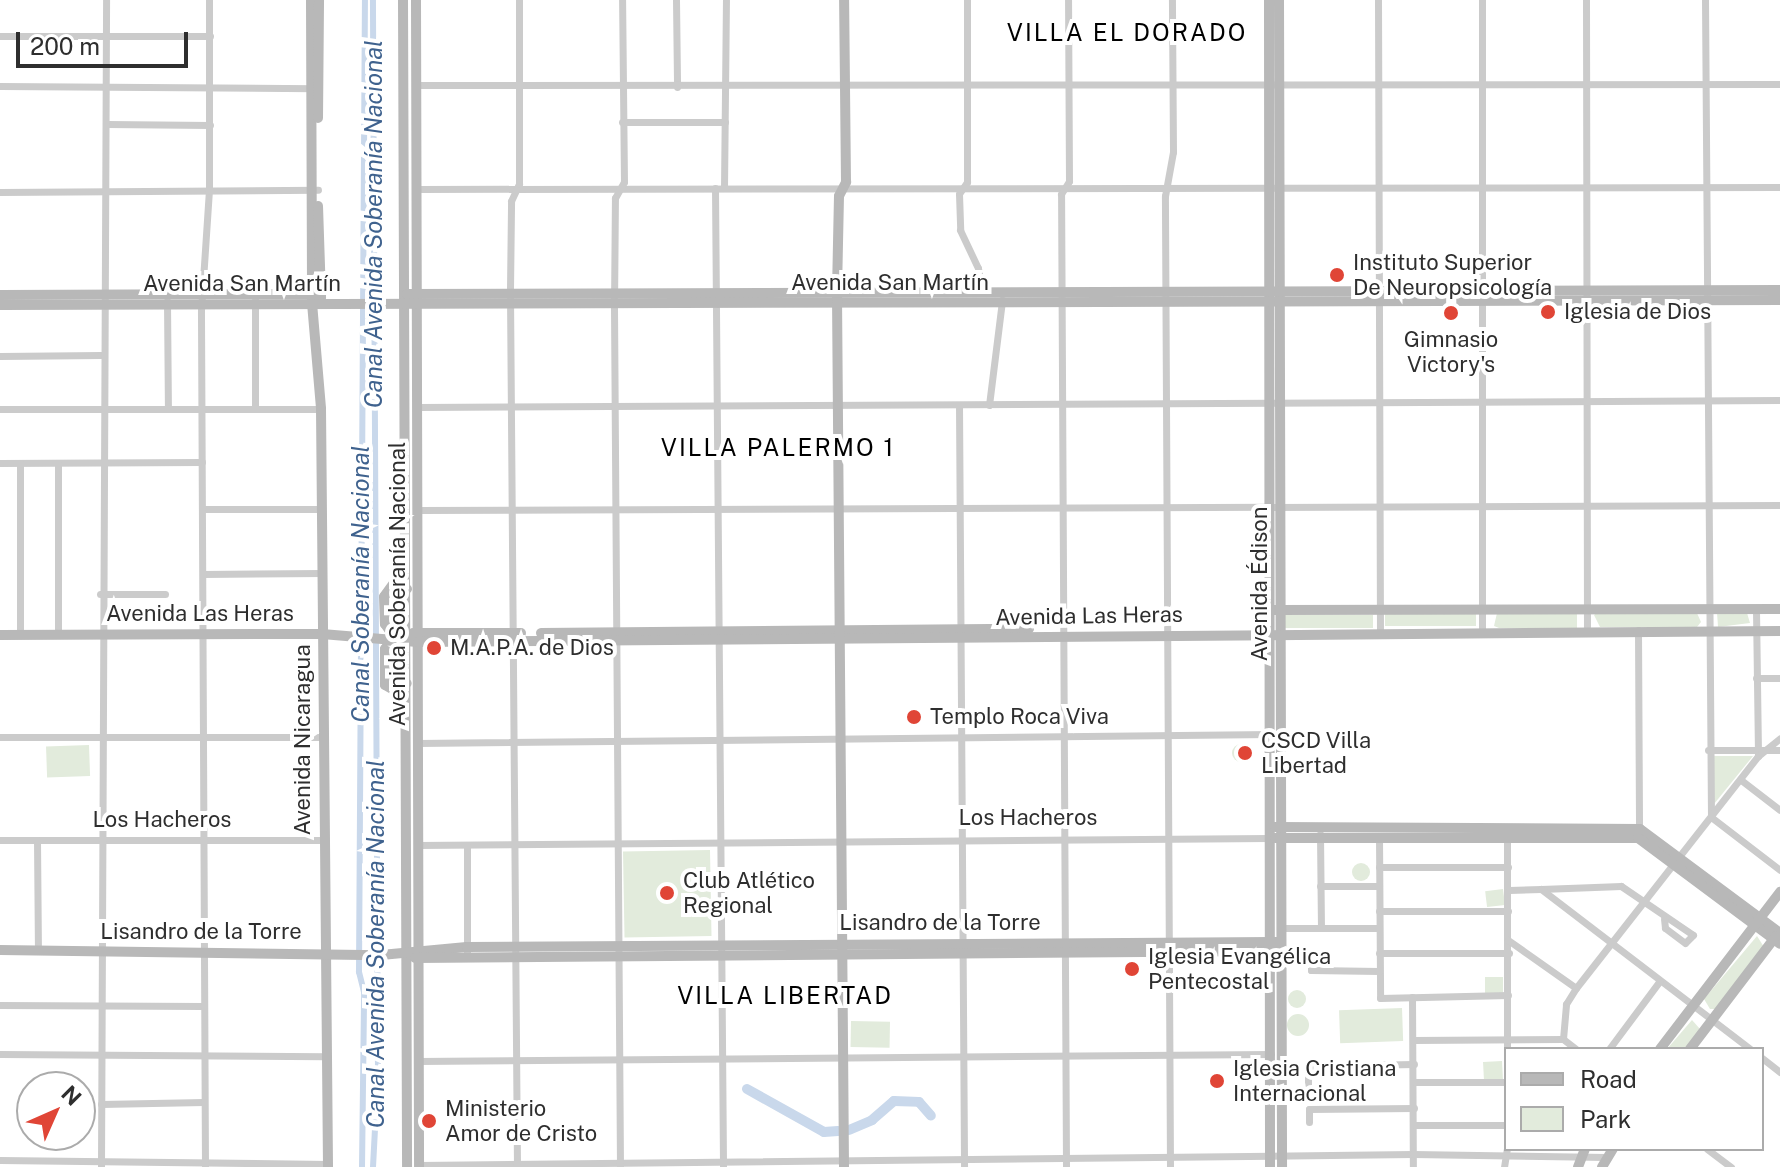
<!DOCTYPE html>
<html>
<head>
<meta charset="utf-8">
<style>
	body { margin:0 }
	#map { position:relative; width:1780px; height:1167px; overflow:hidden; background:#fff; font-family:"Public Sans",sans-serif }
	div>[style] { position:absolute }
	.green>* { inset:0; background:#e2ebdc; transform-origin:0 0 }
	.round { border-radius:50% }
	.canal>* { height:6px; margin:-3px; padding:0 3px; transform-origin:3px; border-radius:3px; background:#c9d8eb }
	.river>* { height:10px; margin:-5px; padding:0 5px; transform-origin:5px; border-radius:5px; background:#c9d8eb }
	.street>* { height:7px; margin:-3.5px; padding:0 3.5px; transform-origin:3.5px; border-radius:3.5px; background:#cbcbcb }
	.secondary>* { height:10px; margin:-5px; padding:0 5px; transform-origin:5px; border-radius:5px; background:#b8b8b8 }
	.dots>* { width:22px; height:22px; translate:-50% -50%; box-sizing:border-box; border:4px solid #fff; border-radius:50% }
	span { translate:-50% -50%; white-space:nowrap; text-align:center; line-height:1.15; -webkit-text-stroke:8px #fff; paint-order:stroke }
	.poi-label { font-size:22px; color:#2e2e2e }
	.left { translate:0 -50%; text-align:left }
	.street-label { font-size:22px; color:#2e2e2e }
	.neighbourhood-label { font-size:24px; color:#000; letter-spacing:2px }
	.water-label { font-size:24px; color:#3f628e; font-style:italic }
	.legend { position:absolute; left:1504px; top:1047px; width:260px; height:104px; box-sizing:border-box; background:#fff; border:2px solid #ababab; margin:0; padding:10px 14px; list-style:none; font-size:24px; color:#2e2e2e }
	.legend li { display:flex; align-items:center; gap:16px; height:40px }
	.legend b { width:40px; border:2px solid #ababab }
	.north { position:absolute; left:16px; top:1071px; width:80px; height:80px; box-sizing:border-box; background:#fff; border:2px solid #ababab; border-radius:50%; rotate:45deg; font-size:22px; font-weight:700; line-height:32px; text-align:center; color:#2e2e2e }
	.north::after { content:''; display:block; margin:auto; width:28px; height:36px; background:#e04536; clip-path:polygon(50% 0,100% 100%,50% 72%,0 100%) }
	.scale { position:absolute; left:16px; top:32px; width:172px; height:36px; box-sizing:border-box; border:4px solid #2e2e2e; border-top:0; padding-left:10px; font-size:24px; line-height:28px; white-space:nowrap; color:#2e2e2e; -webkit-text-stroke:6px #fff; paint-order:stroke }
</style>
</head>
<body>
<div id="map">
	<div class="green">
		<i style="clip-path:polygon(1600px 610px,1696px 611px,1701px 622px,1697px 627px,1600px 627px,1594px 615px)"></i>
		<i style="clip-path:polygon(1717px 612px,1747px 613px,1750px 623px,1718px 627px)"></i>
		<i style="left:1385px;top:613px;width:91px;height:13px"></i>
		<i style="clip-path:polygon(1497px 613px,1577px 613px,1577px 628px,1499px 628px,1494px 626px)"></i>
		<i style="left:1282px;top:615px;width:91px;height:13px"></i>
		<i class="round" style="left:1232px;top:744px;width:18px;height:18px"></i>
		<i style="left:89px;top:745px;width:31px;height:43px;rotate:88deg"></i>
		<i style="clip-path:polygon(1713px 756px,1753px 756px,1714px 804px)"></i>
		<i style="left:710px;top:850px;width:86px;height:87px;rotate:89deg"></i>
		<i class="round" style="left:1352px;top:863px;width:18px;height:18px"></i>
		<i style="left:1503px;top:889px;width:16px;height:18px;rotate:83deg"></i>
		<i style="clip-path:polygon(1757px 936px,1764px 947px,1716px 1009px,1710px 1009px,1704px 999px)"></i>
		<i style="left:1485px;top:977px;width:18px;height:17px"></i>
		<i class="round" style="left:1288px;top:990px;width:18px;height:18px"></i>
		<i style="left:1402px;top:1008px;width:33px;height:63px;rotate:88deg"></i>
		<i class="round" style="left:1287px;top:1014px;width:22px;height:22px"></i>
		<i style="clip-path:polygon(1692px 1020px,1700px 1029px,1685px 1049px,1667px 1049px)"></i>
		<i style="left:851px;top:1021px;width:39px;height:26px;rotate:1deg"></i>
		<i style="left:1502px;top:1061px;width:18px;height:19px;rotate:87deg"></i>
	</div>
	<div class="canal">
		<i style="left:362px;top:1167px;width:175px;rotate:-89.3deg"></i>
		<i style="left:364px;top:992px;width:21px;rotate:-104deg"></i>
		<i style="left:359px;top:972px;width:972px;rotate:-89.65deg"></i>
		<i style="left:373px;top:1167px;width:96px;rotate:-87deg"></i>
		<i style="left:378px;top:1071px;width:1071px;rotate:-90.27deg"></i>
	</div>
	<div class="river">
		<i style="left:747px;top:1089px;width:88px;rotate:29.2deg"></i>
		<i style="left:824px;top:1132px;width:14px;rotate:-4deg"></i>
		<i style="left:849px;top:1130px;width:25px;rotate:-23deg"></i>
		<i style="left:872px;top:1120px;width:29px;rotate:-41deg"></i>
		<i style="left:894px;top:1101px;width:25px;rotate:2deg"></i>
		<i style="left:919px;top:1102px;width:18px;rotate:49deg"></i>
	</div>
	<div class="street">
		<i style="left:676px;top:0;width:87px;rotate:89.3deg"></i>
		<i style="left:967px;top:0;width:182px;rotate:90deg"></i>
		<i style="left:967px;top:182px;width:14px;rotate:124deg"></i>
		<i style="left:959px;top:194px;width:36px;rotate:88deg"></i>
		<i style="left:960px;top:230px;width:42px;rotate:64.7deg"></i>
		<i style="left:978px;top:268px;width:23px;rotate:80deg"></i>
		<i style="left:1378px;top:0;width:632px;rotate:89.82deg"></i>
		<i style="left:1482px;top:0;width:631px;rotate:90deg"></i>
		<i style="left:1586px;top:0;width:630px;rotate:89.91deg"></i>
		<i style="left:1705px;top:0;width:817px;rotate:89.58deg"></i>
		<i style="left:0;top:36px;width:210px"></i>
		<i style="left:418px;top:85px;width:1362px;rotate:-0.04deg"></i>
		<i style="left:0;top:86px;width:316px;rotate:0.4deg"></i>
		<i style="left:622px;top:122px;width:103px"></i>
		<i style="left:107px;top:124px;width:103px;rotate:0.6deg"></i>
		<i style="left:715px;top:188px;width:979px;rotate:89.53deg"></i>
		<i style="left:724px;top:188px;width:188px;rotate:-89.4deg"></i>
		<i style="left:418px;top:189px;width:1362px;rotate:-0.08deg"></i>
		<i style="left:0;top:192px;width:318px;rotate:-0.4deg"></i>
		<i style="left:255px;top:300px;width:109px;rotate:90deg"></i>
		<i style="left:167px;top:301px;width:108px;rotate:89.5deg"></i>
		<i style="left:0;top:356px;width:101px;rotate:-0.6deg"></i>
		<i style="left:959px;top:405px;width:762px;rotate:89.62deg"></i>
		<i style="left:989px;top:405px;width:106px;rotate:-82.9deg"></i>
		<i style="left:418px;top:407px;width:1362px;rotate:-0.29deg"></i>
		<i style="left:0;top:409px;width:321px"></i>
		<i style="left:0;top:463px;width:202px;rotate:-0.3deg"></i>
		<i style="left:203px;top:509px;width:119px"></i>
		<i style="left:417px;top:510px;width:1363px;rotate:-0.21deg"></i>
		<i style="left:203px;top:574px;width:120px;rotate:-0.5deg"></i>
		<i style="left:100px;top:594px;width:65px"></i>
		<i style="left:1756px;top:610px;width:146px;rotate:89.2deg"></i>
		<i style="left:1638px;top:630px;width:202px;rotate:89.7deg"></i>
		<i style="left:20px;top:635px;width:172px;rotate:-90deg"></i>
		<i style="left:58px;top:635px;width:171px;rotate:-90deg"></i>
		<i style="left:1756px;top:678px;width:24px"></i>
		<i style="left:0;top:737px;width:323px"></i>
		<i style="left:418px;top:743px;width:854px;rotate:-0.6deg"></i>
		<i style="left:1708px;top:750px;width:72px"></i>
		<i style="left:1741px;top:780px;width:49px;rotate:37.6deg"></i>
		<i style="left:1711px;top:817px;width:87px;rotate:37.5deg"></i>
		<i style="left:1320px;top:834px;width:93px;rotate:89.4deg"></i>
		<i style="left:1507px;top:835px;width:214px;rotate:90deg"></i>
		<i style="left:1379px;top:836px;width:162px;rotate:89.6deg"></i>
		<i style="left:1380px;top:998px;width:128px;rotate:-1.3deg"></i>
		<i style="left:0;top:840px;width:324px"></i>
		<i style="left:37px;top:840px;width:110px;rotate:89.5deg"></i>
		<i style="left:418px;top:845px;width:851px;rotate:-0.47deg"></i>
		<i style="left:1379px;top:867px;width:129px"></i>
		<i style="left:1320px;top:886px;width:59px"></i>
		<i style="left:1541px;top:889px;width:80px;rotate:-2.1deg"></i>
		<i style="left:1621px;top:886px;width:87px;rotate:34.2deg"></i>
		<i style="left:1693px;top:935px;width:11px;rotate:135deg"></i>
		<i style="left:1685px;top:943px;width:25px;rotate:-143deg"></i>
		<i style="left:1665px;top:928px;width:9px;rotate:-96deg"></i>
		<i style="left:1509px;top:890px;width:32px;rotate:-2deg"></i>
		<i style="left:1541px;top:889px;width:263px;rotate:37.4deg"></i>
		<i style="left:1379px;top:911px;width:129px"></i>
		<i style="left:1280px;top:928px;width:99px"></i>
		<i style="left:1508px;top:940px;width:83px;rotate:35.2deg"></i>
		<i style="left:467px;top:952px;width:106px;rotate:-90deg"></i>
		<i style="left:1379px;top:953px;width:130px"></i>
		<i style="left:1311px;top:957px;width:13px;rotate:90deg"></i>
		<i style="left:1311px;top:970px;width:68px;rotate:0.8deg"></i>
		<i style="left:1412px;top:997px;width:170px;rotate:89.7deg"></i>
		<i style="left:0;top:1005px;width:203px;rotate:0.3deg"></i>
		<i style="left:1563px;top:1039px;width:35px;rotate:-85deg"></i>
		<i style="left:1566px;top:1004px;width:19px;rotate:-58deg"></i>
		<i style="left:1576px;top:988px;width:295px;rotate:-51.9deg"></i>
		<i style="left:1758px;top:756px;width:28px;rotate:-39deg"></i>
		<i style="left:1413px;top:1040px;width:150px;rotate:-0.4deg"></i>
		<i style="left:1563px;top:1039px;width:16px;rotate:38deg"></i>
		<i style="left:1609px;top:1049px;width:84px;rotate:-53.3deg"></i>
		<i style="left:0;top:1054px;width:325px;rotate:0.4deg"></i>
		<i style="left:1762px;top:1058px;width:23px;rotate:38deg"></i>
		<i style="left:418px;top:1061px;width:853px;rotate:-0.47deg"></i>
		<i style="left:1414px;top:1082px;width:92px"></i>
		<i style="left:1308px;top:1084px;width:18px;rotate:-90deg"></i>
		<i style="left:1308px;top:1066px;width:106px;rotate:-1.1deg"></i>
		<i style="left:101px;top:1104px;width:103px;rotate:-1.1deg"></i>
		<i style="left:1309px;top:1122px;width:13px;rotate:-90deg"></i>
		<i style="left:1309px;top:1109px;width:105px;rotate:-0.5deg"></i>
		<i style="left:1414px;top:1125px;width:92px"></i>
		<i style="left:1707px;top:1149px;width:30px;rotate:37deg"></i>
		<i style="left:0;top:1160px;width:328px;rotate:0.7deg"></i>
		<i style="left:419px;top:1165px;width:994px;rotate:-0.63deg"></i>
		<i style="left:1413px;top:1154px;width:193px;rotate:0.9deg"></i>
		<i style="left:101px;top:1167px;width:1167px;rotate:-89.75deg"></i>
		<i style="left:205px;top:1167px;width:857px;rotate:-90.27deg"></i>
		<i style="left:201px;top:310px;width:119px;rotate:-86.2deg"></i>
		<i style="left:209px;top:191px;width:191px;rotate:-90deg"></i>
		<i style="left:517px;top:1167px;width:878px;rotate:-90.46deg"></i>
		<i style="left:510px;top:289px;width:88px;rotate:-89.3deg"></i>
		<i style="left:511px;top:201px;width:19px;rotate:-65deg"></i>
		<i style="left:519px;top:184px;width:184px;rotate:-90deg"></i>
		<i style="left:620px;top:1167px;width:860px;rotate:-90.4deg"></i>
		<i style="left:614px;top:307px;width:109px;rotate:-89.5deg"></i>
		<i style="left:615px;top:198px;width:18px;rotate:-61deg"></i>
		<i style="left:624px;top:182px;width:182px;rotate:-90.6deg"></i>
		<i style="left:1066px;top:1167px;width:973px;rotate:-90.29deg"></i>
		<i style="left:1061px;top:194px;width:15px;rotate:-58deg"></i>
		<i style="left:1069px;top:181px;width:181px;rotate:-90.3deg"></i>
		<i style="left:1170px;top:1167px;width:971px;rotate:-90.3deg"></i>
		<i style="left:1165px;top:196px;width:45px;rotate:-79.7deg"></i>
		<i style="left:1173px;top:152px;width:152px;rotate:-90.4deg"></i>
		<i style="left:1504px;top:1167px;width:18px;rotate:-81deg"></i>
	</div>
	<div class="secondary">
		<i style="left:311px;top:0;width:303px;rotate:89.8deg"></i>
		<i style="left:312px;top:303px;width:106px;rotate:85.1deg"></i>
		<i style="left:321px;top:409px;width:758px;rotate:89.47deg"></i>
		<i style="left:403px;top:0;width:1167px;rotate:89.8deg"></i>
		<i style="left:416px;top:0;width:1167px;rotate:89.85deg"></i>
		<i style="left:1269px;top:0;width:1167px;rotate:89.95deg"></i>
		<i style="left:1279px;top:0;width:1167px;rotate:89.85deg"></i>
		<i style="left:318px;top:118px;width:118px;rotate:-89.5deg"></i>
		<i style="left:318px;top:206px;width:92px;rotate:88.1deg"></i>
		<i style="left:407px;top:294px;width:1373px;rotate:-0.17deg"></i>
		<i style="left:0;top:295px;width:321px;rotate:-0.2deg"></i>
		<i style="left:0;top:305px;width:1780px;rotate:-0.16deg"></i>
		<i style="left:407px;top:589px;width:14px;rotate:-155deg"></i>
		<i style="left:394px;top:583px;width:17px;rotate:126deg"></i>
		<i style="left:384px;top:597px;width:27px;rotate:88deg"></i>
		<i style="left:385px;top:624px;width:16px;rotate:55deg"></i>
		<i style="left:394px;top:637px;width:15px;rotate:127deg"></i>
		<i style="left:385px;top:649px;width:36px;rotate:90deg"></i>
		<i style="left:385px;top:685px;width:14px;rotate:30deg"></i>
		<i style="left:397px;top:692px;width:13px;rotate:-42deg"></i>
		<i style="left:1274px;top:610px;width:506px;rotate:-0.11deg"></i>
		<i style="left:413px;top:633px;width:108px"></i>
		<i style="left:541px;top:633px;width:488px;rotate:-0.5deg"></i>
		<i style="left:0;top:635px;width:322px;rotate:-0.2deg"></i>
		<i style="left:322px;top:634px;width:96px;rotate:4.8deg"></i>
		<i style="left:418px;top:642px;width:1362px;rotate:-0.46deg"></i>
		<i style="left:1275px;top:827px;width:365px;rotate:0.3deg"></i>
		<i style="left:1640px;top:829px;width:174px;rotate:36.6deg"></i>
		<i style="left:1275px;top:838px;width:363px"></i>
		<i style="left:1638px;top:838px;width:177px;rotate:36.7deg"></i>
		<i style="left:0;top:950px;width:381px;rotate:0.8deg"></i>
		<i style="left:381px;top:955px;width:86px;rotate:-5.3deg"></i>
		<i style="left:467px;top:947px;width:814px;rotate:-0.35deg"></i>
		<i style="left:415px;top:958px;width:860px;rotate:-0.47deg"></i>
		<i style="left:1660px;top:1049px;width:198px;rotate:-52.6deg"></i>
		<i style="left:1690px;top:1049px;width:142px;rotate:-52.7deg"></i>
		<i style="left:844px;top:1167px;width:876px;rotate:-90.46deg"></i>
		<i style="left:837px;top:291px;width:95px;rotate:-88.8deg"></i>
		<i style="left:839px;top:196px;width:16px;rotate:-63deg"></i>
		<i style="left:846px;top:182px;width:182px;rotate:-90.6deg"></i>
		<i style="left:1578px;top:1167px;width:19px;rotate:-69deg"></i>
		<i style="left:1602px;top:1167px;width:21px;rotate:-59deg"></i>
	</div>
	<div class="dots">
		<i style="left:1337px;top:275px;background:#e04536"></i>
		<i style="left:1548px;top:312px;background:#e04536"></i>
		<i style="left:1451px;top:313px;background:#e04536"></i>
		<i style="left:434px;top:648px;background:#e04536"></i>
		<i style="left:914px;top:717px;background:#e04536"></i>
		<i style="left:1245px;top:753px;background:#e04536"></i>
		<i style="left:667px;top:893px;background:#e04536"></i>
		<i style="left:1132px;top:969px;background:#e04536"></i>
		<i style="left:1217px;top:1081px;background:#e04536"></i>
		<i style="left:429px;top:1121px;background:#e04536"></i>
	</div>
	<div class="poi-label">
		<span class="left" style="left:1353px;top:275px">Instituto Superior<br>De Neuropsicología</span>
		<span class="left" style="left:1564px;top:312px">Iglesia de Dios</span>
		<span style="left:1451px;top:352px">Gimnasio<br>Victory's</span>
		<span class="left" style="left:450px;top:648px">M.A.P.A. de Dios</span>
		<span class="left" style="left:930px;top:717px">Templo Roca Viva</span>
		<span class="left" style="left:1261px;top:753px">CSCD Villa<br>Libertad</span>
		<span class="left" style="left:683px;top:893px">Club Atlético<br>Regional</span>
		<span class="left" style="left:1148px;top:969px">Iglesia Evangélica<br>Pentecostal</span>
		<span class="left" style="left:1233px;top:1081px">Iglesia Cristiana<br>Internacional</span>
		<span class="left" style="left:445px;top:1121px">Ministerio<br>Amor de Cristo</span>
	</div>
	<div class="street-label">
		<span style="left:890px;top:283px">Avenida San Martín</span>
		<span style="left:242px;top:284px">Avenida San Martín</span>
		<span style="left:398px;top:584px;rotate:-90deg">Avenida Soberanía Nacional</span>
		<span style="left:1260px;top:584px;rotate:-90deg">Avenida Édison</span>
		<span style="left:200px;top:614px">Avenida Las Heras</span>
		<span style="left:1089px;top:616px;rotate:-1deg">Avenida Las Heras</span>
		<span style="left:303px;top:740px;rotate:-90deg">Avenida Nicaragua</span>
		<span style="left:1028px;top:818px">Los Hacheros</span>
		<span style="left:162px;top:820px">Los Hacheros</span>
		<span style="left:940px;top:923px">Lisandro de la Torre</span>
		<span style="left:201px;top:932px">Lisandro de la Torre</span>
	</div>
	<div class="neighbourhood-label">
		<span style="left:1127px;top:33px">VILLA EL DORADO</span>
		<span style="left:778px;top:448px">VILLA PALERMO 1</span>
		<span style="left:785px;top:996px">VILLA LIBERTAD</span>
	</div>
	<div class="water-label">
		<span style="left:374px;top:224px;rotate:-90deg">Canal Avenida Soberanía Nacional</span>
		<span style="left:361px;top:584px;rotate:-90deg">Canal Soberanía Nacional</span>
		<span style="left:376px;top:944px;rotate:-90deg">Canal Avenida Soberanía Nacional</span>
	</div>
	<ul class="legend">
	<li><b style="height:10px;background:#b8b8b8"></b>Road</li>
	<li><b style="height:22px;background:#e2ebdc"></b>Park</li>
	</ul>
	<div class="north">N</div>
	<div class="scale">200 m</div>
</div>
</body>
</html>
